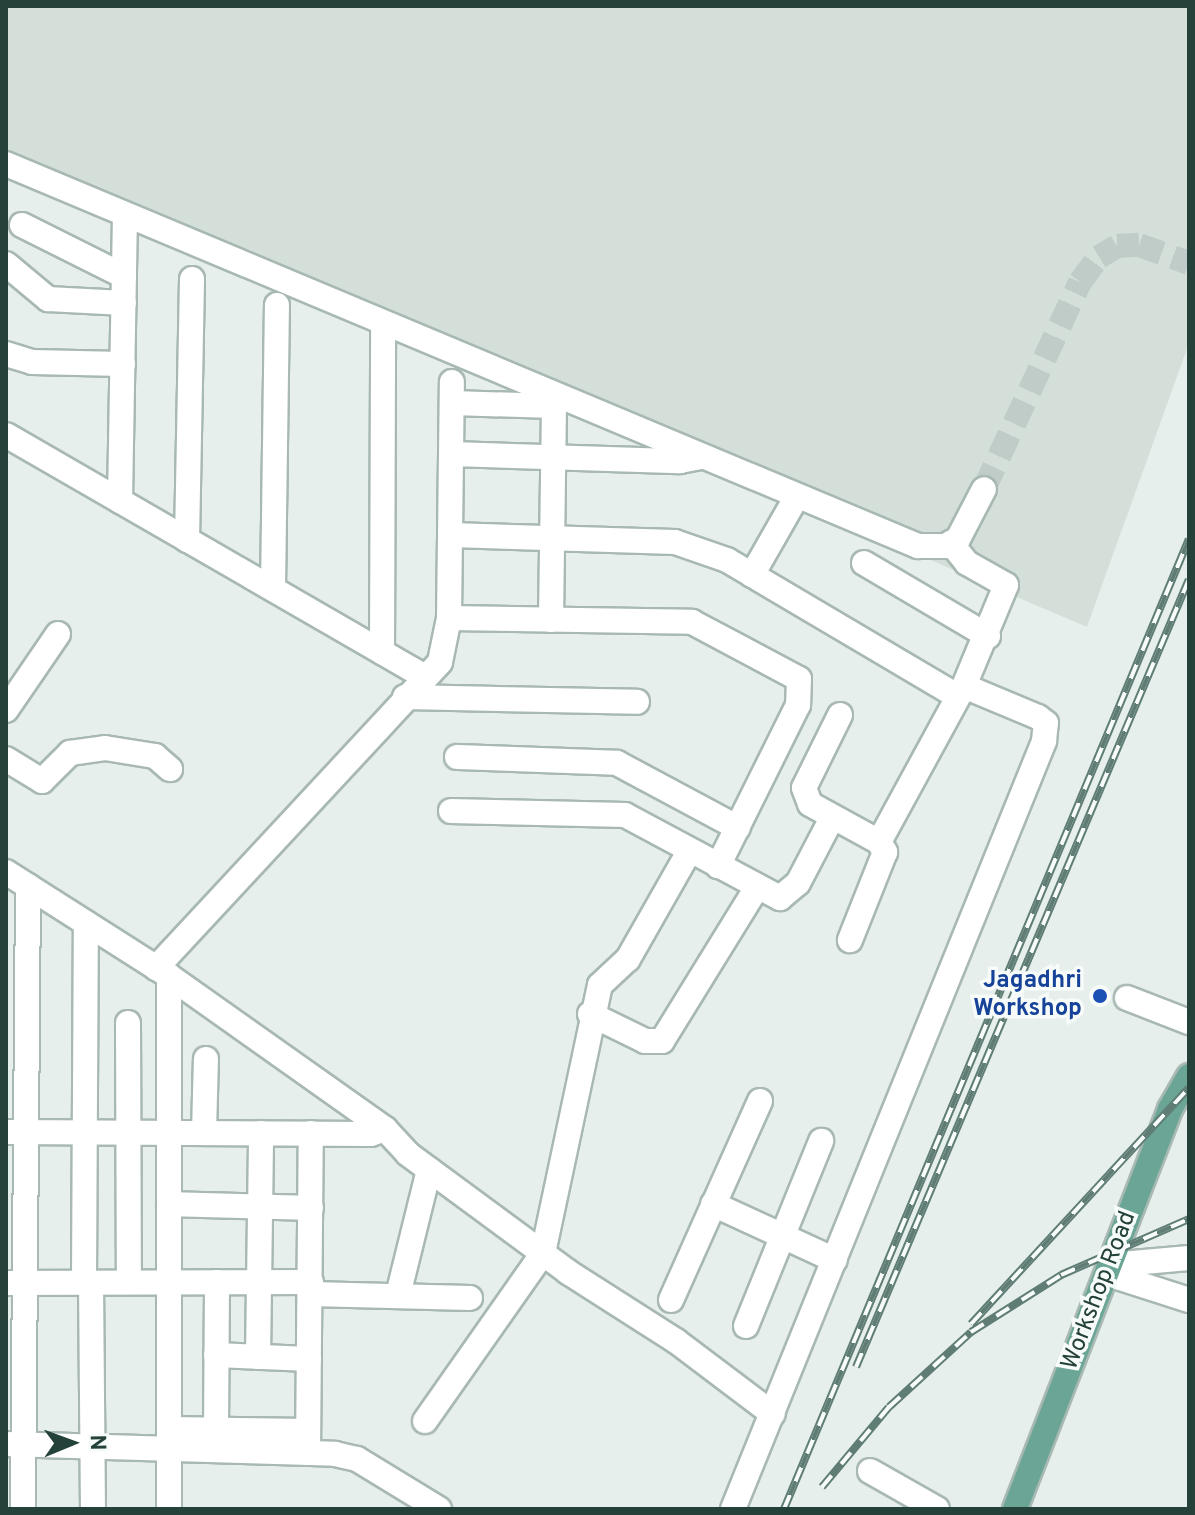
<!DOCTYPE html>
<html>
<head>
<meta charset="utf-8">
<style>
	body { margin:0 }
	#map { position:relative; width:1195px; height:1515px; overflow:hidden; background:#e6efeb; font-family:Overpass,sans-serif }
	div>[style] { position:absolute }
	.built>* { inset:0; background:#d4dfda }
	.minor-tunnel>* { height:24px; margin-top:-12px; transform-origin:0; background:repeating-linear-gradient(90deg,#bfccc8 0 24px,transparent 0 36px) }
	.roads { filter:drop-shadow(2px 0 #a8b8b2) drop-shadow(-2px 0 #a8b8b2) drop-shadow(0 2px #a8b8b2) drop-shadow(0 -2px #a8b8b2) }
	.minor>* { height:24px; margin:-12px; padding:0 12px; transform-origin:12px; border-radius:12px; background:#fff }
	.major>* { height:24px; margin:-12px; padding:0 12px; transform-origin:12px; border-radius:12px; background:#6aa596 }
	.rail>* { height:8px; margin-top:-4px; transform-origin:0; background:repeating-linear-gradient(90deg,#f7fbf9 0 15px,#5f7d75 0 30px); box-sizing:border-box; border-block:2px solid #5f7d75 }
	.dots>* { width:22px; height:22px; translate:-50% -50%; box-sizing:border-box; border:4px solid #f7fbf9; border-radius:50% }
	span { translate:-50% -50%; white-space:nowrap; text-align:center; line-height:1.15; -webkit-text-stroke:7px #f7fbf9; paint-order:stroke }
	.transit-label { font-size:24px; color:#164399; font-weight:700 }
	.right { translate:-100% -50%; text-align:right }
	.street-label { font-size:24px; color:#24423a }
	.frame { position:absolute; inset:0; border:8px solid #24423a; pointer-events:none }
	.north { position:absolute; left:32px; top:1403px; width:80px; height:80px; -webkit-text-stroke:6px #f7fbf9; paint-order:stroke; rotate:89deg; font-size:22px; font-weight:700; line-height:32px; text-align:center; color:#24423a }
	.north::after { content:''; display:block; margin:auto; width:28px; height:36px; background:#24423a; clip-path:polygon(50% 0,100% 100%,50% 72%,0 100%) }
</style>
</head>
<body>
<div id="map">
	<div class="built">
		<i style="clip-path:polygon(6px 6px,1189px 6px,1189px 343px,1087px 627px,673px 450px,6px 177px)"></i>
	</div>
	<div class="minor-tunnel">
		<i style="left:984px;top:489px;width:228px;rotate:-65.1deg"></i>
		<i style="left:1080px;top:282px;width:31px;rotate:-53deg"></i>
		<i style="left:1099px;top:257px;width:21px;rotate:-31deg"></i>
		<i style="left:1117px;top:246px;width:22px;rotate:-3deg"></i>
		<i style="left:1139px;top:245px;width:53px;rotate:19.8deg"></i>
	</div>
	<div class="roads">
		<div class="minor">
			<i style="left:6px;top:164px;width:989px;rotate:22.73deg"></i>
			<i style="left:918px;top:546px;width:28px"></i>
			<i style="left:946px;top:546px;width:14px;rotate:-30deg"></i>
			<i style="left:958px;top:539px;width:56px;rotate:-62.5deg"></i>
			<i style="left:22px;top:225px;width:114px;rotate:26.6deg"></i>
			<i style="left:6px;top:264px;width:55px;rotate:39.8deg"></i>
			<i style="left:48px;top:299px;width:76px;rotate:3deg"></i>
			<i style="left:6px;top:354px;width:27px;rotate:17deg"></i>
			<i style="left:32px;top:362px;width:91px;rotate:1.3deg"></i>
			<i style="left:452px;top:403px;width:102px;rotate:1.7deg"></i>
			<i style="left:6px;top:435px;width:482px;rotate:30deg"></i>
			<i style="left:451px;top:454px;width:229px;rotate:1.8deg"></i>
			<i style="left:680px;top:461px;width:20px;rotate:-11deg"></i>
			<i style="left:120px;top:501px;width:285px;rotate:-89deg"></i>
			<i style="left:450px;top:535px;width:225px;rotate:1.8deg"></i>
			<i style="left:675px;top:542px;width:55px;rotate:19.1deg"></i>
			<i style="left:727px;top:560px;width:267px;rotate:30.6deg"></i>
			<i style="left:187px;top:540px;width:261px;rotate:-88.9deg"></i>
			<i style="left:864px;top:563px;width:144px;rotate:30.5deg"></i>
			<i style="left:752px;top:575px;width:91px;rotate:-60.3deg"></i>
			<i style="left:273px;top:589px;width:284px;rotate:-89.2deg"></i>
			<i style="left:449px;top:618px;width:243px;rotate:0.9deg"></i>
			<i style="left:692px;top:622px;width:121px;rotate:28deg"></i>
			<i style="left:799px;top:679px;width:26px;rotate:92deg"></i>
			<i style="left:798px;top:705px;width:180px;rotate:116.4deg"></i>
			<i style="left:551px;top:620px;width:224px;rotate:-89.2deg"></i>
			<i style="left:382px;top:652px;width:327px;rotate:-89.8deg"></i>
			<i style="left:405px;top:697px;width:232px;rotate:1.2deg"></i>
			<i style="left:6px;top:710px;width:92px;rotate:-55.6deg"></i>
			<i style="left:840px;top:715px;width:81px;rotate:116.3deg"></i>
			<i style="left:804px;top:788px;width:17px;rotate:69deg"></i>
			<i style="left:810px;top:804px;width:79px;rotate:28.8deg"></i>
			<i style="left:879px;top:842px;width:12px;rotate:59deg"></i>
			<i style="left:885px;top:852px;width:95px;rotate:111.7deg"></i>
			<i style="left:457px;top:757px;width:160px;rotate:2.1deg"></i>
			<i style="left:617px;top:763px;width:137px;rotate:28.2deg"></i>
			<i style="left:6px;top:759px;width:42px;rotate:31.4deg"></i>
			<i style="left:42px;top:781px;width:40px;rotate:-45deg"></i>
			<i style="left:70px;top:753px;width:35px;rotate:-8deg"></i>
			<i style="left:105px;top:748px;width:51px;rotate:9.1deg"></i>
			<i style="left:155px;top:756px;width:20px;rotate:41deg"></i>
			<i style="left:451px;top:811px;width:174px;rotate:1.3deg"></i>
			<i style="left:625px;top:815px;width:176px;rotate:28.2deg"></i>
			<i style="left:780px;top:898px;width:23px;rotate:-40deg"></i>
			<i style="left:798px;top:883px;width:73px;rotate:-62.4deg"></i>
			<i style="left:879px;top:842px;width:178px;rotate:-61.4deg"></i>
			<i style="left:964px;top:686px;width:109px;rotate:-67.4deg"></i>
			<i style="left:1006px;top:585px;width:45px;rotate:-150.6deg"></i>
			<i style="left:967px;top:563px;width:26px;rotate:-129deg"></i>
			<i style="left:6px;top:872px;width:193px;rotate:32.5deg"></i>
			<i style="left:169px;top:976px;width:265px;rotate:35.3deg"></i>
			<i style="left:385px;top:1129px;width:34px;rotate:47deg"></i>
			<i style="left:408px;top:1154px;width:199px;rotate:36.4deg"></i>
			<i style="left:568px;top:1272px;width:128px;rotate:32.6deg"></i>
			<i style="left:676px;top:1341px;width:121px;rotate:37deg"></i>
			<i style="left:156px;top:968px;width:417px;rotate:-47.1deg"></i>
			<i style="left:440px;top:662px;width:45px;rotate:-78.4deg"></i>
			<i style="left:449px;top:618px;width:236px;rotate:-89.3deg"></i>
			<i style="left:1127px;top:998px;width:66px;rotate:21.2deg"></i>
			<i style="left:590px;top:1014px;width:61px;rotate:26.1deg"></i>
			<i style="left:645px;top:1041px;width:17px"></i>
			<i style="left:662px;top:1041px;width:181px;rotate:-58.3deg"></i>
			<i style="left:128px;top:1023px;width:259px;rotate:89.8deg"></i>
			<i style="left:6px;top:1132px;width:365px;rotate:0.3deg"></i>
			<i style="left:371px;top:1134px;width:15px;rotate:-20deg"></i>
			<i style="left:204px;top:1133px;width:74px;rotate:-88.5deg"></i>
			<i style="left:169px;top:1204px;width:142px;rotate:1.6deg"></i>
			<i style="left:713px;top:1204px;width:134px;rotate:24.7deg"></i>
			<i style="left:1110px;top:1265px;width:79px;rotate:-5.1deg"></i>
			<i style="left:1108px;top:1274px;width:85px;rotate:17.8deg"></i>
			<i style="left:84px;top:1282px;width:359px;rotate:-89.7deg"></i>
			<i style="left:91px;top:1282px;width:227px;rotate:89.5deg"></i>
			<i style="left:6px;top:1283px;width:305px;rotate:-0.2deg"></i>
			<i style="left:310px;top:1294px;width:160px;rotate:1.4deg"></i>
			<i style="left:398px;top:1295px;width:129px;rotate:-76.1deg"></i>
			<i style="left:671px;top:1300px;width:218px;rotate:-65.9deg"></i>
			<i style="left:746px;top:1326px;width:200px;rotate:-67.9deg"></i>
			<i style="left:216px;top:1355px;width:93px;rotate:2.5deg"></i>
			<i style="left:258px;top:1357px;width:224px;rotate:-89.2deg"></i>
			<i style="left:425px;top:1421px;width:205px;rotate:-54.9deg"></i>
			<i style="left:543px;top:1253px;width:274px;rotate:-78deg"></i>
			<i style="left:600px;top:985px;width:38px;rotate:-43deg"></i>
			<i style="left:628px;top:959px;width:125px;rotate:-60.4deg"></i>
			<i style="left:169px;top:1429px;width:139px;rotate:0.8deg"></i>
			<i style="left:216px;top:1430px;width:148px;rotate:-89.6deg"></i>
			<i style="left:6px;top:1444px;width:329px;rotate:1.7deg"></i>
			<i style="left:335px;top:1454px;width:23px;rotate:13deg"></i>
			<i style="left:357px;top:1459px;width:96px;rotate:31.4deg"></i>
			<i style="left:308px;top:1453px;width:320px;rotate:-89.5deg"></i>
			<i style="left:870px;top:1471px;width:77px;rotate:29.6deg"></i>
			<i style="left:23px;top:1509px;width:623px;rotate:-89.54deg"></i>
			<i style="left:169px;top:1509px;width:533px;rotate:-90deg"></i>
			<i style="left:733px;top:1509px;width:829px;rotate:-67.95deg"></i>
			<i style="left:1044px;top:741px;width:18px;rotate:-84deg"></i>
			<i style="left:1046px;top:723px;width:10px;rotate:-143deg"></i>
			<i style="left:1038px;top:717px;width:80px;rotate:-157.3deg"></i>
		</div>
		<div class="major">
			<i style="left:1015px;top:1509px;width:429px;rotate:-68.8deg"></i>
			<i style="left:1170px;top:1109px;width:38px;rotate:-60deg"></i>
		</div>
	</div>
	<div class="rail">
		<i style="left:971px;top:1324px;width:321px;rotate:-47.3deg"></i>
		<i style="left:856px;top:1367px;width:855px;rotate:-67.09deg"></i>
		<i style="left:822px;top:1487px;width:104px;rotate:-50.1deg"></i>
		<i style="left:889px;top:1407px;width:111px;rotate:-42.4deg"></i>
		<i style="left:971px;top:1332px;width:107px;rotate:-32.3deg"></i>
		<i style="left:1061px;top:1275px;width:140px;rotate:-23.6deg"></i>
		<i style="left:784px;top:1509px;width:1051px;rotate:-67.34deg"></i>
	</div>
	<div class="dots">
		<i style="left:1100px;top:996px;background:#1a4fb4"></i>
	</div>
	<div class="transit-label">
		<span class="right" style="left:1082px;top:996px">Jagadhri<br>Workshop</span>
	</div>
	<div class="street-label">
		<span style="left:1100px;top:1291px;rotate:-69deg">Workshop Road</span>
	</div>
	<div class="frame"></div>
	<div class="north">N</div>
</div>
</body>
</html>
